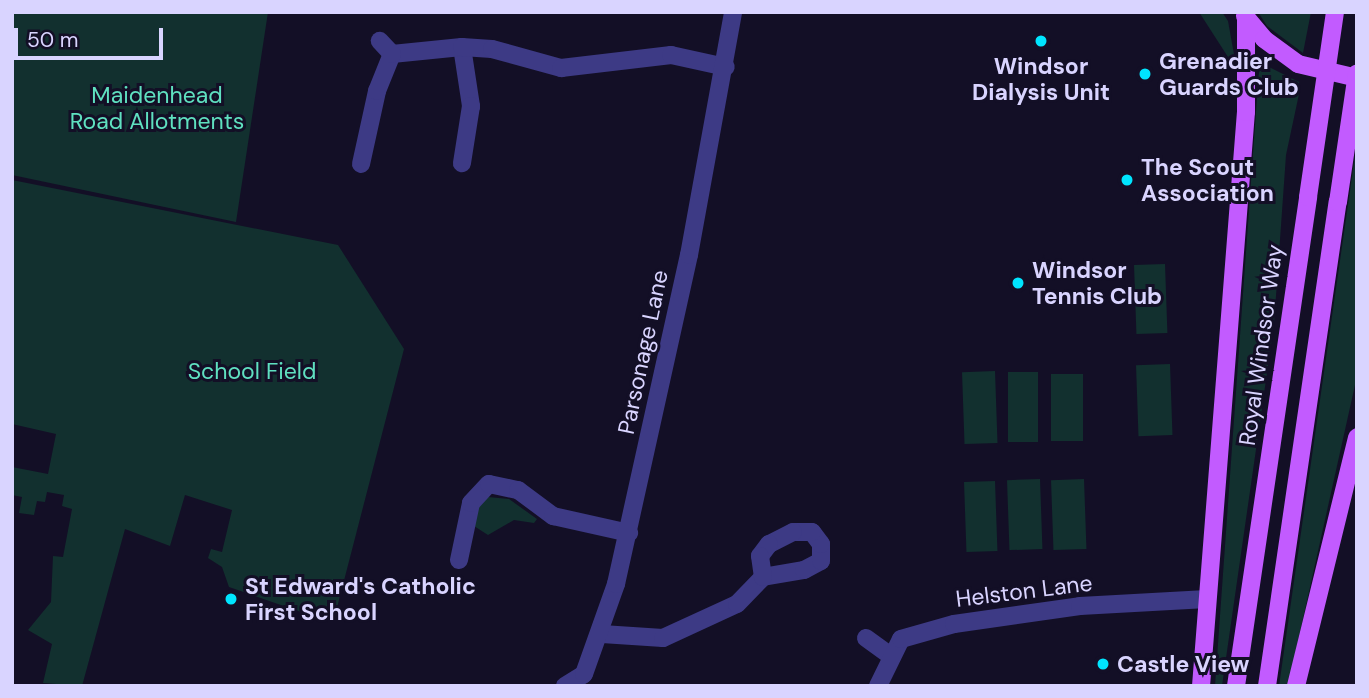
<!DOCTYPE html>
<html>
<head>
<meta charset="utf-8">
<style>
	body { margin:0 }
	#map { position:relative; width:1369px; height:698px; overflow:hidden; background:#130f26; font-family:"DM Sans",sans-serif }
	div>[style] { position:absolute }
	.green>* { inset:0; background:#12302f; transform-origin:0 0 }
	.minor>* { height:18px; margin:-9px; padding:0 9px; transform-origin:9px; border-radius:9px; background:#3d3a85 }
	.major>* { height:18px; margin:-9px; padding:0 9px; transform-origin:9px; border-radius:9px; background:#c25bff }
	.major-bridge>* { height:18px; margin:-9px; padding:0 9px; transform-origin:9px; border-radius:9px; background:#c25bff }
	.dots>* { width:19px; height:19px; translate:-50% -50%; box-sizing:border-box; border:4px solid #130f26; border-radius:50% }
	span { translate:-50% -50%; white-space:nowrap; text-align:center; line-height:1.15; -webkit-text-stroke:6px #130f26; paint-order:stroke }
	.poi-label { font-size:23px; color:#d9d4ff; font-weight:700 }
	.left { translate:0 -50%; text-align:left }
	.park-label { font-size:23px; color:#5fe0c0 }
	.street-label { font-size:23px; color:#d9d4ff }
	.frame { position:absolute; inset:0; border:14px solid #d9d4ff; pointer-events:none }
	.scale { position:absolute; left:14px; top:28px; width:149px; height:32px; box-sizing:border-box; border:4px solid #d9d4ff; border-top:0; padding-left:9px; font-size:21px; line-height:24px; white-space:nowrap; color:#d9d4ff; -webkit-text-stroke:5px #130f26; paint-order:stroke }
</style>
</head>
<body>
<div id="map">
	<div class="green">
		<i style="clip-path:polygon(12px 12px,268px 12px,236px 222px,12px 175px)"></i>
		<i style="clip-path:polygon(1199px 12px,1222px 12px,1228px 21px,1237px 71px)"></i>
		<i style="clip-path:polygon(1258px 12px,1311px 12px,1303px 53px,1267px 26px)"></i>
		<i style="clip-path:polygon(1261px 63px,1299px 82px,1298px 89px,1258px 78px)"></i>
		<i style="clip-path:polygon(1258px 84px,1299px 94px,1286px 155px,1274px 324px,1222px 686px,1215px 686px)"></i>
		<i style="clip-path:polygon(1357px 142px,1357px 376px,1288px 686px,1279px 686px)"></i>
		<i style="clip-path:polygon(12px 180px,338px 245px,404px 349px,333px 623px,229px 587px,222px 567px,208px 558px,211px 549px,222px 552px,232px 510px,185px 495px,170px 546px,125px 529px,82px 686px,43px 683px,52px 644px,28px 630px,51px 602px,53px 556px,63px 557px,72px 509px,62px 506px,64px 495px,47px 492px,45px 502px,37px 501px,34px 515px,19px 513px,22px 497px,12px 495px,12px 467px,48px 474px,56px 434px,12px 424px)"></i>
		<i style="left:1165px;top:264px;width:69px;height:31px;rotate:88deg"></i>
		<i style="left:1170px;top:364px;width:71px;height:34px;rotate:88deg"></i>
		<i style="left:995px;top:371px;width:72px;height:33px;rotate:88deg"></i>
		<i style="left:1008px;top:372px;width:30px;height:70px"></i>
		<i style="left:1051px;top:374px;width:32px;height:67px"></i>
		<i style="left:1040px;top:479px;width:70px;height:33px;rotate:88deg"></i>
		<i style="left:1084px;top:479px;width:70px;height:33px;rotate:88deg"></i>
		<i style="left:995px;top:481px;width:70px;height:31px;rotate:88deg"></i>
		<i style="clip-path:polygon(488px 497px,509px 499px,537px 519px,534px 523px,514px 520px,488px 535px,474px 526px,477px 509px)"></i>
	</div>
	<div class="minor">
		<i style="left:462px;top:47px;width:60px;rotate:81.3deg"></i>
		<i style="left:471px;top:106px;width:58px;rotate:99deg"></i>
		<i style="left:392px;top:54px;width:70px;rotate:-5.7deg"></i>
		<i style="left:462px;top:47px;width:30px;rotate:4deg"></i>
		<i style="left:492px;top:49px;width:72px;rotate:15.4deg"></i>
		<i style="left:561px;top:68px;width:111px;rotate:-6.7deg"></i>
		<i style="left:671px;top:55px;width:56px;rotate:12.3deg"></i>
		<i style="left:361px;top:164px;width:75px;rotate:-77.6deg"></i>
		<i style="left:377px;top:91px;width:40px;rotate:-68deg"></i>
		<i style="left:392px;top:54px;width:18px;rotate:-133deg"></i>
		<i style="left:459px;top:560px;width:58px;rotate:-78.1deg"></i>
		<i style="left:471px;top:503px;width:26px;rotate:-47deg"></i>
		<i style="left:489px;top:484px;width:30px;rotate:12deg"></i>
		<i style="left:518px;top:490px;width:44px;rotate:36.6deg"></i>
		<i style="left:553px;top:516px;width:78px;rotate:12.6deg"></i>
		<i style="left:602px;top:634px;width:61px;rotate:3.8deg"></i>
		<i style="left:663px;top:638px;width:81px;rotate:-24.7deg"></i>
		<i style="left:737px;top:604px;width:37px;rotate:-46deg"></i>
		<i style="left:763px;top:577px;width:42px;rotate:-9.7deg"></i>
		<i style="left:804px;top:570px;width:19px;rotate:-28deg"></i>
		<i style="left:821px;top:561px;width:17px;rotate:-90deg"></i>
		<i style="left:821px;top:544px;width:15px;rotate:-127deg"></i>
		<i style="left:812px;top:532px;width:19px;rotate:180deg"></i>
		<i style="left:793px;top:532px;width:27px;rotate:153deg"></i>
		<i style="left:769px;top:544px;width:15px;rotate:127deg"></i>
		<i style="left:760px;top:556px;width:21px;rotate:82deg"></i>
		<i style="left:866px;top:638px;width:32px;rotate:36deg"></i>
		<i style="left:565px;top:686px;width:22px;rotate:-32deg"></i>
		<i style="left:584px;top:674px;width:96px;rotate:-70.4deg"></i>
		<i style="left:616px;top:584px;width:337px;rotate:-77.5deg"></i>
		<i style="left:689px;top:255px;width:247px;rotate:-79.7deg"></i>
		<i style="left:878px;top:686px;width:52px;rotate:-63.9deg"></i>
		<i style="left:901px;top:639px;width:55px;rotate:-15.8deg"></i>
		<i style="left:954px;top:624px;width:127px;rotate:-8.1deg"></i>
		<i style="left:1080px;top:606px;width:127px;rotate:-3.2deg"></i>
	</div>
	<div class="major">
		<i style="left:1245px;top:16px;width:30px;rotate:50deg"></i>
		<i style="left:1264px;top:39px;width:42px;rotate:36.3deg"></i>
		<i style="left:1298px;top:64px;width:61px;rotate:13.3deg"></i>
		<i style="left:1201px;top:686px;width:576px;rotate:-85.52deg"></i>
		<i style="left:1246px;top:112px;width:94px;rotate:-90deg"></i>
		<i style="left:1236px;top:686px;width:494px;rotate:-81.6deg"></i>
		<i style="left:1267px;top:686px;width:489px;rotate:-81.7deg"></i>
		<i style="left:1296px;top:686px;width:256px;rotate:-76.2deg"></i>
	</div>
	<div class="major-bridge">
		<i style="left:1308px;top:197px;width:187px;rotate:-81.7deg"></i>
		<i style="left:1338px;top:202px;width:130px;rotate:-81.6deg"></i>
	</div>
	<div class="dots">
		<i style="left:1041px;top:41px;background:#00e5ff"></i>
		<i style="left:1145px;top:74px;background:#00e5ff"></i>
		<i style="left:1127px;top:180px;background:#00e5ff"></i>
		<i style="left:1018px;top:283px;background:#00e5ff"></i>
		<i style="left:231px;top:599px;background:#00e5ff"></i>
		<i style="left:1103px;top:664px;background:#00e5ff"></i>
	</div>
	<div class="poi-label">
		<span class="left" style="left:1159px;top:74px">Grenadier<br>Guards Club</span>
		<span style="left:1041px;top:79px">Windsor<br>Dialysis Unit</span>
		<span class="left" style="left:1141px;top:180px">The Scout<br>Association</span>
		<span class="left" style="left:1032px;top:283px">Windsor<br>Tennis Club</span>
		<span class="left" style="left:245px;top:599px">St Edward's Catholic<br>First School</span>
		<span class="left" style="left:1117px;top:664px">Castle View</span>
	</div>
	<div class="park-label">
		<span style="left:157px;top:108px">Maidenhead<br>Road Allotments</span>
		<span style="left:252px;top:371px">School Field</span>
	</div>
	<div class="street-label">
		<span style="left:1261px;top:345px;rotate:-82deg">Royal Windsor Way</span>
		<span style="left:643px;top:352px;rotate:-78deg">Parsonage Lane</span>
		<span style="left:1024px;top:591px;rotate:-7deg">Helston Lane</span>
	</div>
	<div class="frame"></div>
	<div class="scale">50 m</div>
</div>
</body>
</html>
